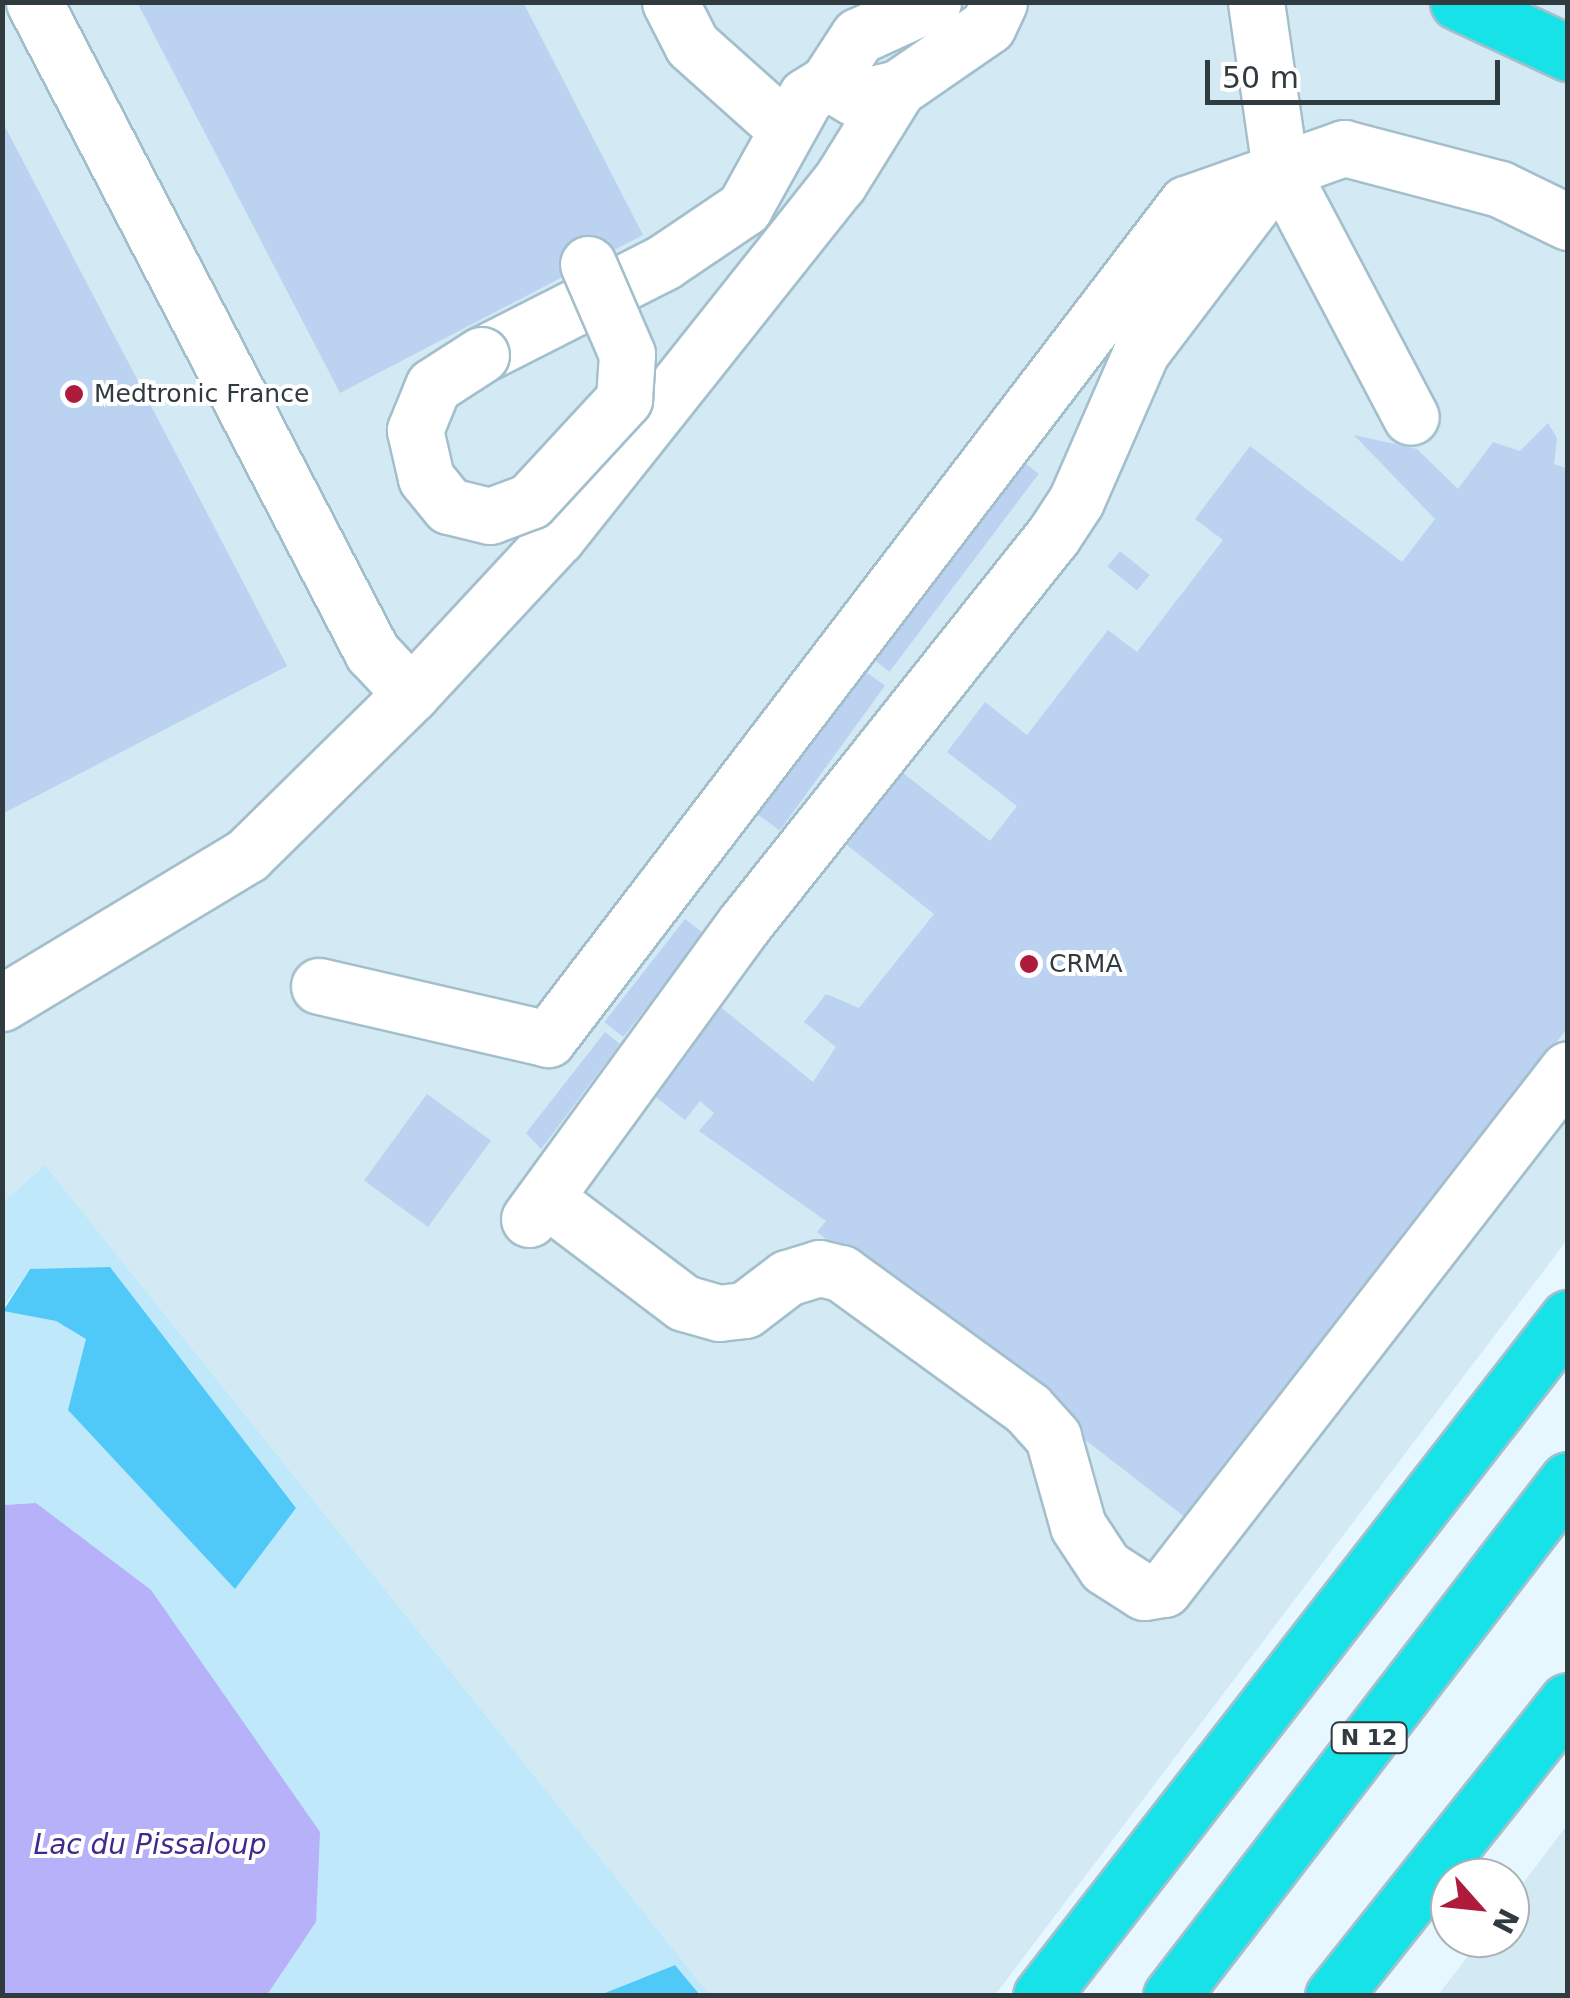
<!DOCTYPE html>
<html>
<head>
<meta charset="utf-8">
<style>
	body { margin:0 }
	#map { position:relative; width:1570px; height:1998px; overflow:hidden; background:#e6f7ff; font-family:"DejaVu Sans",sans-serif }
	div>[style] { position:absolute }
	.built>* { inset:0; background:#d3e9f3 }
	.green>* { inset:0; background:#c0e8fb }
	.forest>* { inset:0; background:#51c9f8 }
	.water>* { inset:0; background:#b6b1f8 }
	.building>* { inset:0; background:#bcd2f1; transform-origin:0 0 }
	.roads { filter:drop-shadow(2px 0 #a3bfcc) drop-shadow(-2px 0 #a3bfcc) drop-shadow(0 2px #a3bfcc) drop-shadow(0 -2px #a3bfcc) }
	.minor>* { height:55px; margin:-27.5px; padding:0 27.5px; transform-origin:27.5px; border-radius:27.5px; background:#fff }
	.highway>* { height:55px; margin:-27.5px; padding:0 27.5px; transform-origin:27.5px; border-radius:27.5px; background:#16e2e8 }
	.bridges { filter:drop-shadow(2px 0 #a3bfcc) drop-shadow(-2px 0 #a3bfcc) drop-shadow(0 2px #a3bfcc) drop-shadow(0 -2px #a3bfcc) }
	.minor-bridge>* { height:55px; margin:-27.5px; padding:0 27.5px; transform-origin:27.5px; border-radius:27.5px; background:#fff }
	.dots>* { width:28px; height:28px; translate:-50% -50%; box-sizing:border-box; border:5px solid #fff; border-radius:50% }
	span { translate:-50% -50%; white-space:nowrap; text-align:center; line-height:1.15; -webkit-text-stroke:8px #fff; paint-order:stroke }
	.shield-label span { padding:2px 8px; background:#fff; border:2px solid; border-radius:8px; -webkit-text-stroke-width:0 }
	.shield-label { font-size:22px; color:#303b40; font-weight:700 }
	.poi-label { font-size:25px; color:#303b40 }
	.left { translate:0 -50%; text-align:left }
	.water-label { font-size:28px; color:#402a8d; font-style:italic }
	.frame { position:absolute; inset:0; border:5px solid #303b40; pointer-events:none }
	.north { position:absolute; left:1430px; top:1858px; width:100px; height:100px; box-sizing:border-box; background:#fff; border:2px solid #acb1b3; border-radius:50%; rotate:117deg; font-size:28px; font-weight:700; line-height:40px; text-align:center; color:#303b40 }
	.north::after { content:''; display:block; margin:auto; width:35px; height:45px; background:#af1b3c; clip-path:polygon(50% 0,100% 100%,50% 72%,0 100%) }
	.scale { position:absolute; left:1205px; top:60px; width:295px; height:45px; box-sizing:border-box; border:5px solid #303b40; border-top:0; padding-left:12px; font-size:30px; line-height:35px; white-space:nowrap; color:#303b40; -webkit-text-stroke:8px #fff; paint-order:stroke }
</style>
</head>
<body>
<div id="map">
	<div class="built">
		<i style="clip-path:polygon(3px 3px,1567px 3px,1567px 1240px,995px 1995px,710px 1995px,45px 1165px,3px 1202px)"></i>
		<i style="clip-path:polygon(1567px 1825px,1567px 1995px,1438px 1995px,1482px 1938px,1510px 1938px,1510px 1901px)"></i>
	</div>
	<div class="green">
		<i style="clip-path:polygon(45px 1165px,710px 1995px,700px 1995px,675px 1965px,600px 1995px,267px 1995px,316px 1922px,37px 1503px,3px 1505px,3px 1311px,56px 1321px,87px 1339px,296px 1507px,30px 1269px,3px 1308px,3px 1202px)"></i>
	</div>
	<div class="forest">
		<i style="clip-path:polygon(110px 1267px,296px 1508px,235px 1589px,68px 1410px,86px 1339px,56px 1321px,3px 1311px,30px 1269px)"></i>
		<i style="clip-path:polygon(675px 1965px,700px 1995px,600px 1995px)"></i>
	</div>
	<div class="water">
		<i style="clip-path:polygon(36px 1503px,151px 1590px,320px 1832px,316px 1922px,267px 1995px,3px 1995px,3px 1505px)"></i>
	</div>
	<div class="building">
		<i style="clip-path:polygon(137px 2px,523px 2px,643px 235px,340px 393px)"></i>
		<i style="clip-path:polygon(2px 121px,287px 666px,2px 814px)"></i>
		<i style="clip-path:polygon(1548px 423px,1557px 438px,1554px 464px,1568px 469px,1568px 1027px,1190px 1521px,817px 1232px,826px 1221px,699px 1131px,714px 1113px,700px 1101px,685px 1120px,638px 1083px,702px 992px,813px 1082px,836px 1047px,804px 1022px,826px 994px,859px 1008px,934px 914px,847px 845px,903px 773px,990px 841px,1017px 806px,947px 752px,985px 702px,1027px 735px,1108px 630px,1137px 652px,1223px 540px,1195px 519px,1250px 446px,1402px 562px,1435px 519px,1354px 435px,1417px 449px,1458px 489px,1493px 442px,1520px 451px)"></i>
		<i style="left:1010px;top:452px;width:36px;height:248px;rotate:37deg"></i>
		<i style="left:1120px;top:551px;width:38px;height:20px;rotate:39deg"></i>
		<i style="left:851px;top:661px;width:42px;height:179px;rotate:36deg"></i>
		<i style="left:685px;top:919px;width:24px;height:131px;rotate:38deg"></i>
		<i style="clip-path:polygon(605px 1032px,620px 1044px,541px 1149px,526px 1133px)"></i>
		<i style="left:427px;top:1094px;width:79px;height:107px;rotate:36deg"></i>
	</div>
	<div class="roads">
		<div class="minor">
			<i style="left:34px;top:2px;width:733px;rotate:62.53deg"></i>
			<i style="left:372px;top:652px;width:57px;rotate:47.1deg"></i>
			<i style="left:670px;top:2px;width:48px;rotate:62.9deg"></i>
			<i style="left:692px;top:45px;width:126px;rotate:41.8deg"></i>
			<i style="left:933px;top:2px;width:82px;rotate:155.6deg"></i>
			<i style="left:858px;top:36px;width:55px;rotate:123.1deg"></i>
			<i style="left:828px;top:82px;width:31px;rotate:31deg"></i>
			<i style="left:855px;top:98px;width:44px;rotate:-13.1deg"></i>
			<i style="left:898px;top:88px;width:109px;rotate:-34.6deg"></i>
			<i style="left:988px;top:26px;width:26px;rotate:-65deg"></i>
			<i style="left:1256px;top:2px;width:169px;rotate:81.8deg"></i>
			<i style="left:1280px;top:169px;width:280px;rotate:62.2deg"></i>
			<i style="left:481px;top:355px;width:205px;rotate:-26.9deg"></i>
			<i style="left:664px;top:262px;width:97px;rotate:-34deg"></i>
			<i style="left:744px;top:208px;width:128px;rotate:-61deg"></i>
			<i style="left:806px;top:96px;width:26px;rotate:-32deg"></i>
			<i style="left:319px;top:986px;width:235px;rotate:13deg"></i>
			<i style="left:548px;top:1039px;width:1051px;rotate:-52.62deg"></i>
			<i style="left:1186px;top:204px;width:168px;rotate:-19.5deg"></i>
			<i style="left:1344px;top:148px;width:161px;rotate:14.7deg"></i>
			<i style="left:1500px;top:189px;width:76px;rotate:25.9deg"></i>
			<i style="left:2px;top:1003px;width:286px;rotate:-31.1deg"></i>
			<i style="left:247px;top:855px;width:230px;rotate:-44.5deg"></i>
			<i style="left:411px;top:694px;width:214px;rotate:-47.1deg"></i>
			<i style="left:557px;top:537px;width:453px;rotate:-51.5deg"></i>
			<i style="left:839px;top:183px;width:112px;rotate:-58.2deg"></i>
			<i style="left:545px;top:1198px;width:174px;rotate:37.1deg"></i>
			<i style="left:684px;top:1303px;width:36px;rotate:16deg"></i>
			<i style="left:719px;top:1313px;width:26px;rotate:-7deg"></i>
			<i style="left:745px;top:1310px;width:53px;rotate:-37.3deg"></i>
			<i style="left:787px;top:1278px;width:34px;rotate:-17deg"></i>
			<i style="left:819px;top:1268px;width:23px;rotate:13deg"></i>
			<i style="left:841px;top:1273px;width:231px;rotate:36deg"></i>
			<i style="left:1028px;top:1409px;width:38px;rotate:48deg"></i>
			<i style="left:1053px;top:1437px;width:92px;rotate:74.3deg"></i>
			<i style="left:1078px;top:1526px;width:49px;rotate:56.6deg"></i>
			<i style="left:1105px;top:1567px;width:46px;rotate:32.7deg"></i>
			<i style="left:1144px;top:1592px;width:20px;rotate:-9deg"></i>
			<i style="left:1164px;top:1589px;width:658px;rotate:-52.16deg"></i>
			<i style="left:529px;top:1219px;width:366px;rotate:-53.9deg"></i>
			<i style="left:745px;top:923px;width:495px;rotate:-51.5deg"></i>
			<i style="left:1053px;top:536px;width:42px;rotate:-56.7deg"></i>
			<i style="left:1076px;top:501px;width:163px;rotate:-66.4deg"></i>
			<i style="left:1141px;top:352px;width:230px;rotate:-52.8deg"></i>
		</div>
		<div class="highway">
			<i style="left:1458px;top:2px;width:121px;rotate:24.9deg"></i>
			<i style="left:1041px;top:1996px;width:859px;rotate:-52.14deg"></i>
			<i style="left:1171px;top:1996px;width:651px;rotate:-52.43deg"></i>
			<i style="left:1333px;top:1996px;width:377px;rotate:-51.5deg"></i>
		</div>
	</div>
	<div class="bridges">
		<div class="minor-bridge">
			<i style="left:481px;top:355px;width:57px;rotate:147.1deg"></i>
			<i style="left:433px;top:386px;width:48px;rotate:112.2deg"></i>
			<i style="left:415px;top:430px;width:49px;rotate:77.1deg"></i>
			<i style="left:426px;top:478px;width:36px;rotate:51deg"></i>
			<i style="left:449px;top:506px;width:42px;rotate:13.7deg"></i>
			<i style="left:490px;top:516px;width:43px;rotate:-20.6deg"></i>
			<i style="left:530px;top:501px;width:139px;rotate:-47.3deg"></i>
			<i style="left:624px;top:399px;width:45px;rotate:-86.2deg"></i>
			<i style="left:627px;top:354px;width:98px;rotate:-113.4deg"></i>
		</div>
	</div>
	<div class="dots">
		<i style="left:74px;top:394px;background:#af1b3c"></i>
		<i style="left:1029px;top:964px;background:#af1b3c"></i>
	</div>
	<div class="shield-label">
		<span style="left:1369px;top:1738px">N 12</span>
	</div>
	<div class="poi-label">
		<span class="left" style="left:94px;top:394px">Medtronic France</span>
		<span class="left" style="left:1049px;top:964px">CRMA</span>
	</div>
	<div class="water-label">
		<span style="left:150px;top:1845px">Lac du Pissaloup</span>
	</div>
	<div class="frame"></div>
	<div class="north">N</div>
	<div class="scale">50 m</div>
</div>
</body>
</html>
